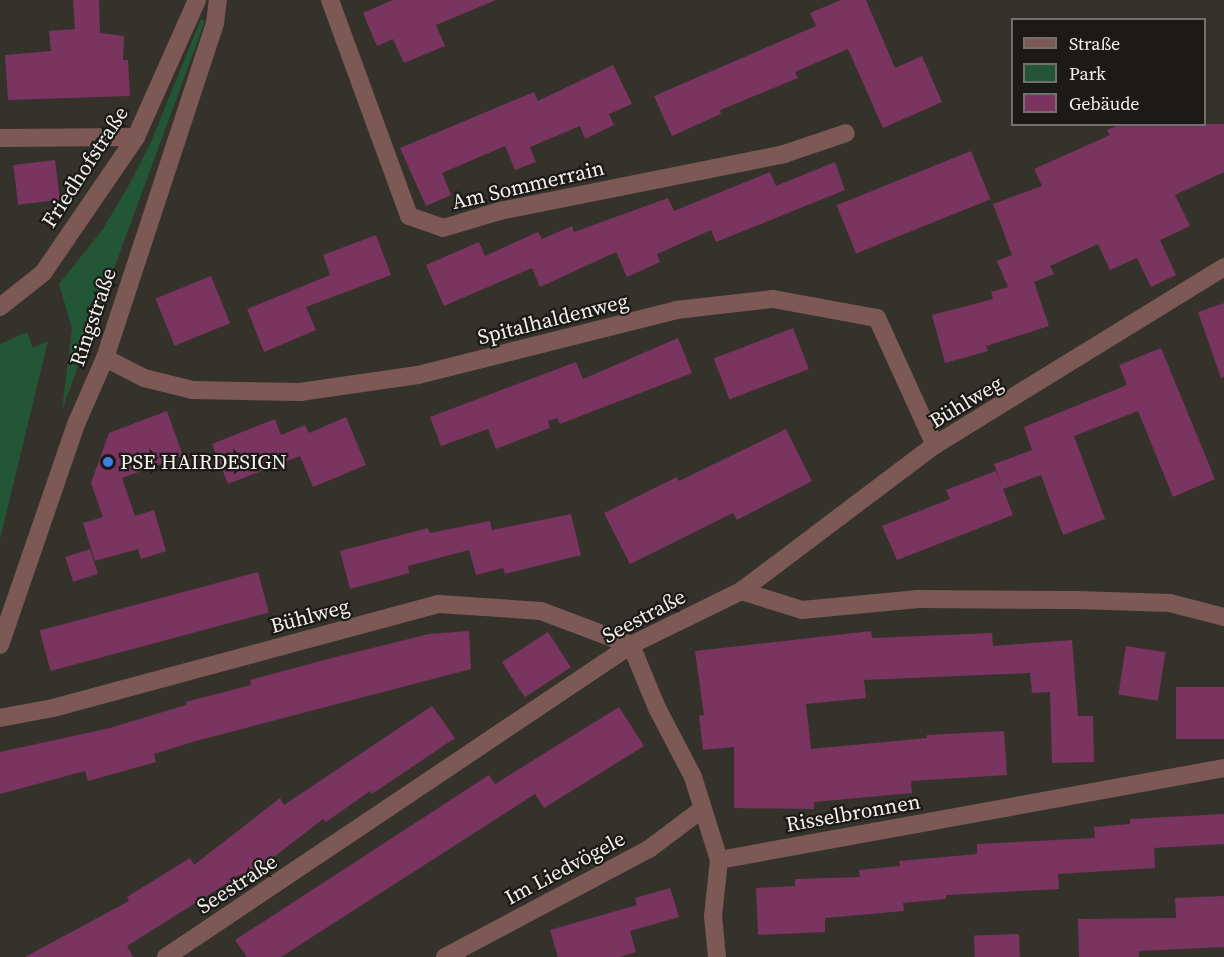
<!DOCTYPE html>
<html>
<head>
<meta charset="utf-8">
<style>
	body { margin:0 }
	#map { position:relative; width:1224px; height:957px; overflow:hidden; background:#35322b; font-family:"Source Serif 4",serif }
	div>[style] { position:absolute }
	.green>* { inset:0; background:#225637 }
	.building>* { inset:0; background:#79355f; transform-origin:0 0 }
	.street>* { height:18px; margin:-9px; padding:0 9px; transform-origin:9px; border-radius:9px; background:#7d5956 }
	.dots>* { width:16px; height:16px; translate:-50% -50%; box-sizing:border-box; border:3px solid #1b1a17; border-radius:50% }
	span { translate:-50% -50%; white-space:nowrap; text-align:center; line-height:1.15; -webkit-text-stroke:4.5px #1b1a17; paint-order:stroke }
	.street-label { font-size:21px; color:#f4f2ed }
	.poi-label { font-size:21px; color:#f4f2ed }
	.left { translate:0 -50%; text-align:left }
	.legend { position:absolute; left:1011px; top:18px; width:195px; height:108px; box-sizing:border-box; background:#1b1a17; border:2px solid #72706d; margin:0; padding:8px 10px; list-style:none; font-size:18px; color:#f4f2ed }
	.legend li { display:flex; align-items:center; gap:12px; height:30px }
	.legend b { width:30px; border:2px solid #72706d }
</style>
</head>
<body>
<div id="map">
	<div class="green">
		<i style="clip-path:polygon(201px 19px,205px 21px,62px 410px,72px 328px,59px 284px,103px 229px,130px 183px,151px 142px)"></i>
		<i style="clip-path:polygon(27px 332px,33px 348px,48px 341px,0 539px,0 344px)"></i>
	</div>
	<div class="building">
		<i style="clip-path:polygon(73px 0,99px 0,100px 33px,124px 36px,123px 60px,128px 60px,130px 96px,8px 100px,5px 55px,51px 51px,49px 31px,75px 29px)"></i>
		<i style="clip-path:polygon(393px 0,496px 0,436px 25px,445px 46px,404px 63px,393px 39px,377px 46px,363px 13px)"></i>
		<i style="clip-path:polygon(841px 0,866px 0,895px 68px,922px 56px,942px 102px,883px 128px,848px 49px,795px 72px,798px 78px,720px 110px,721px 114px,672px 136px,654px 96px,816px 26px,810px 13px)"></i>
		<i style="clip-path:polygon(613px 65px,632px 104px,609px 114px,614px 125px,585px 139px,580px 126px,530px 147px,536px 162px,515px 170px,505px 146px,442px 173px,451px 195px,426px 206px,400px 148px,534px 92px,538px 101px)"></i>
		<i style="clip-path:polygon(1122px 124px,1224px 124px,1224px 172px,1175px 195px,1190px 226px,1160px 240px,1176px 275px,1151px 287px,1137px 258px,1110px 270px,1098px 244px,1050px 266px,1054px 274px,1034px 282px,1049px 326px,986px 346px,988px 351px,945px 363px,932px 315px,993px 299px,991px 292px,1008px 287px,997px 261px,1012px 255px,993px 204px,1042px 186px,1034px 169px,1110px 135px,1107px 130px)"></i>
		<i style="left:971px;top:151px;width:52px;height:145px;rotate:68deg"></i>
		<i style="left:55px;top:160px;width:40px;height:42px;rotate:83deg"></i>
		<i style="clip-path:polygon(835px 162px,845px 190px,716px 242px,711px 230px,657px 254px,660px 262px,627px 277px,616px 252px,540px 287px,532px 268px,444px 306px,426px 265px,479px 242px,485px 256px,538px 232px,542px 239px,572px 226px,574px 232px,668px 198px,674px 211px,770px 172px,776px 186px)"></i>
		<i style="clip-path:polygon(376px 235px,391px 275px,306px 307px,316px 330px,264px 352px,247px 309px,330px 275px,323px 255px)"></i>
		<i style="left:211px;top:276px;width:51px;height:60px;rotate:68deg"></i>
		<i style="clip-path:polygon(1224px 303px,1224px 377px,1221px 378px,1198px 312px)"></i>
		<i style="left:793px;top:328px;width:44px;height:85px;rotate:69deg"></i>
		<i style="clip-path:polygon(678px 338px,692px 373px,560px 424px,557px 418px,548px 421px,550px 428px,496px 449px,488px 429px,441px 446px,430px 417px,576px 362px,583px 379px)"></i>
		<i style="clip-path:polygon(1161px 348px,1215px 479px,1173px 497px,1138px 411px,1074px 436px,1105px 519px,1063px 535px,1041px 475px,1003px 489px,1013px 515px,897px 560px,882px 526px,950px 499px,946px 490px,996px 471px,1002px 485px,994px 464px,1032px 450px,1024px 427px,1127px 385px,1119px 365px)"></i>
		<i style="clip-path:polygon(167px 411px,183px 456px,122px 478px,135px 516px,154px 510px,166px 551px,141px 559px,138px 549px,95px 561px,83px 523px,103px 517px,91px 483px,109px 433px)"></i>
		<i style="clip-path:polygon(346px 417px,366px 465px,313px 487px,300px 456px,228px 484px,212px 444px,275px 419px,281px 435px,305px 425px,309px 433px)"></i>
		<i style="clip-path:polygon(786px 429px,812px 481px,737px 520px,733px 513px,630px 564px,604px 513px,677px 477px,679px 481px)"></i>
		<i style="clip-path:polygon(571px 514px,581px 555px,505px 574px,503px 568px,476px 575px,469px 550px,408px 566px,409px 573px,350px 589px,340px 551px,428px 528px,430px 533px,490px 521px,492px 530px)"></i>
		<i style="left:90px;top:549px;width:26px;height:26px;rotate:72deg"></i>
		<i style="left:258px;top:572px;width:42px;height:226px;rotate:75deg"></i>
		<i style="clip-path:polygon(469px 631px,471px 669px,196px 741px,154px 754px,156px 762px,88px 781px,85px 771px,0 794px,0 752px,110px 728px,186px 705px,186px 702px,251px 685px,250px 680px,324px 660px,429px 634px)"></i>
		<i style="clip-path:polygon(871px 631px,872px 638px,992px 633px,993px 646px,1072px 640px,1078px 716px,1093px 716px,1094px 762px,1052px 763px,1050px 692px,1032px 693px,1030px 673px,864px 680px,866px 698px,806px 704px,811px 749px,927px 738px,927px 735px,1004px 731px,1007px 775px,911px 781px,912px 793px,814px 802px,814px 809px,734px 808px,734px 747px,703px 750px,699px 716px,704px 715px,695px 651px)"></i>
		<i style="left:548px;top:632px;width:42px;height:55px;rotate:57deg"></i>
		<i style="left:1126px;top:646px;width:40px;height:49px;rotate:9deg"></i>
		<i style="left:1224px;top:687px;width:52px;height:48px;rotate:90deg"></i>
		<i style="clip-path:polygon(432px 706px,455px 738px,372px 794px,370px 791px,326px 822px,323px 819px,234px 888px,229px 882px,127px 946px,133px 957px,25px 957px,129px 901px,127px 897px,190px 858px,194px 865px,280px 798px,284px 805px)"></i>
		<i style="clip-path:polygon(619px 707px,644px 746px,544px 808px,535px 794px,281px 957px,247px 957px,235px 940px,489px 775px,495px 784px)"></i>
		<i style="clip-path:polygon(1224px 814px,1224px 844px,1154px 848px,1155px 868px,1058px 874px,1059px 889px,946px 895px,946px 899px,903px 903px,904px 911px,825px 918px,825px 932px,758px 935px,756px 888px,795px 886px,795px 879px,860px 877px,859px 870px,900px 866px,899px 861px,977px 854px,977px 844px,1095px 838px,1094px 827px,1130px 824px,1130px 819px)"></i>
		<i style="clip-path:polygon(670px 888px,679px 917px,630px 931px,636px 952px,620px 957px,558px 957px,550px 930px,637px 905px,635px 898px)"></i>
		<i style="clip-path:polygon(1224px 896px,1224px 947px,1139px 951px,1139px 957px,1079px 957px,1078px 919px,1176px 918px,1175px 898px)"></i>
		<i style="left:1019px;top:934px;width:23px;height:45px;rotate:88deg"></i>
	</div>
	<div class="street">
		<i style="left:330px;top:0;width:230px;rotate:69.9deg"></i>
		<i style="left:409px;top:216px;width:36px;rotate:19deg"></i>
		<i style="left:443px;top:228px;width:59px;rotate:-16.6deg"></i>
		<i style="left:500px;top:211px;width:290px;rotate:-11.3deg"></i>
		<i style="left:784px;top:154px;width:65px;rotate:-18.7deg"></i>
		<i style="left:0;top:138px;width:136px;rotate:-0.4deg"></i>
		<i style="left:0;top:307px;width:55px;rotate:-38.3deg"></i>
		<i style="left:43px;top:273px;width:165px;rotate:-55.6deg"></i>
		<i style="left:136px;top:137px;width:150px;rotate:-66deg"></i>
		<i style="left:105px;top:358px;width:44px;rotate:27.1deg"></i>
		<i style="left:144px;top:378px;width:49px;rotate:14deg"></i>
		<i style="left:192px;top:390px;width:108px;rotate:1.1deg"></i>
		<i style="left:300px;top:392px;width:119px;rotate:-8.2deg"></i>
		<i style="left:418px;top:375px;width:266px;rotate:-14.1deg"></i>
		<i style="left:676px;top:310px;width:98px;rotate:-6.5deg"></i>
		<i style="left:773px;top:299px;width:106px;rotate:10.4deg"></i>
		<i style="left:877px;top:318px;width:140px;rotate:65.5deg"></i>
		<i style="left:741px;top:591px;width:64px;rotate:17.3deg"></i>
		<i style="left:802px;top:610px;width:117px;rotate:-5.4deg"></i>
		<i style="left:918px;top:599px;width:159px;rotate:0.4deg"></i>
		<i style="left:1077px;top:600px;width:93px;rotate:1.8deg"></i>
		<i style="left:1170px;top:603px;width:56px;rotate:14.5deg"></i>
		<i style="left:0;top:645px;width:236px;rotate:-71deg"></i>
		<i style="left:77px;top:422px;width:70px;rotate:-66.4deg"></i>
		<i style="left:105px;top:358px;width:353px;rotate:-71.8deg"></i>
		<i style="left:215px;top:23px;width:23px;rotate:-83deg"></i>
		<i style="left:631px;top:645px;width:68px;rotate:67.6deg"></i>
		<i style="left:657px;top:708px;width:78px;rotate:62.4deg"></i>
		<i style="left:693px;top:777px;width:87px;rotate:72.6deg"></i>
		<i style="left:719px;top:860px;width:56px;rotate:96.1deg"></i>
		<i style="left:713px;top:916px;width:41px;rotate:84.4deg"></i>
		<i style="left:0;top:718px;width:54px;rotate:-10.7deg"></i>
		<i style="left:53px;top:708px;width:400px;rotate:-15.1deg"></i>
		<i style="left:439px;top:604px;width:102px;rotate:3.9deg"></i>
		<i style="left:541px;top:611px;width:96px;rotate:20.7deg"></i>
		<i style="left:719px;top:860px;width:513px;rotate:-10.32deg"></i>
		<i style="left:166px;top:957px;width:560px;rotate:-33.86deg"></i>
		<i style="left:631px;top:645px;width:123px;rotate:-26.1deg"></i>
		<i style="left:741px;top:591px;width:243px;rotate:-37deg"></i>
		<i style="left:935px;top:445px;width:339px;rotate:-31.6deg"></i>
		<i style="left:445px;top:957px;width:231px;rotate:-27.9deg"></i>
		<i style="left:649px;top:849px;width:65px;rotate:-36.9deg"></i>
	</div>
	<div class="dots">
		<i style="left:108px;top:462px;background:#3f7fe0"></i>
	</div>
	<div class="street-label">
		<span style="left:85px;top:167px;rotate:-57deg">Friedhofstraße</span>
		<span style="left:528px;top:185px;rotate:-13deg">Am Sommerrain</span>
		<span style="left:93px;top:317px;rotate:-71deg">Ringstraße</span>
		<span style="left:553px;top:319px;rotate:-14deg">Spitalhaldenweg</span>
		<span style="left:966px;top:402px;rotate:-31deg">Bühlweg</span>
		<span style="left:310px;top:616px;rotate:-15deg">Bühlweg</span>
		<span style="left:644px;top:616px;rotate:-28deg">Seestraße</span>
		<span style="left:853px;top:813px;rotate:-10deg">Risselbronnen</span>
		<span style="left:565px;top:868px;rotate:-28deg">Im Liedvögele</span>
		<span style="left:237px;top:884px;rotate:-33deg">Seestraße</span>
	</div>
	<div class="poi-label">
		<span class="left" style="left:120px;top:462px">PSE HAIRDESIGN</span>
	</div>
	<ul class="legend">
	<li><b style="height:8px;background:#7d5956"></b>Straße</li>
	<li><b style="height:16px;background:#225637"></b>Park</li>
	<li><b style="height:16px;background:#79355f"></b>Gebäude</li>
	</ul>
</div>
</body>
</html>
